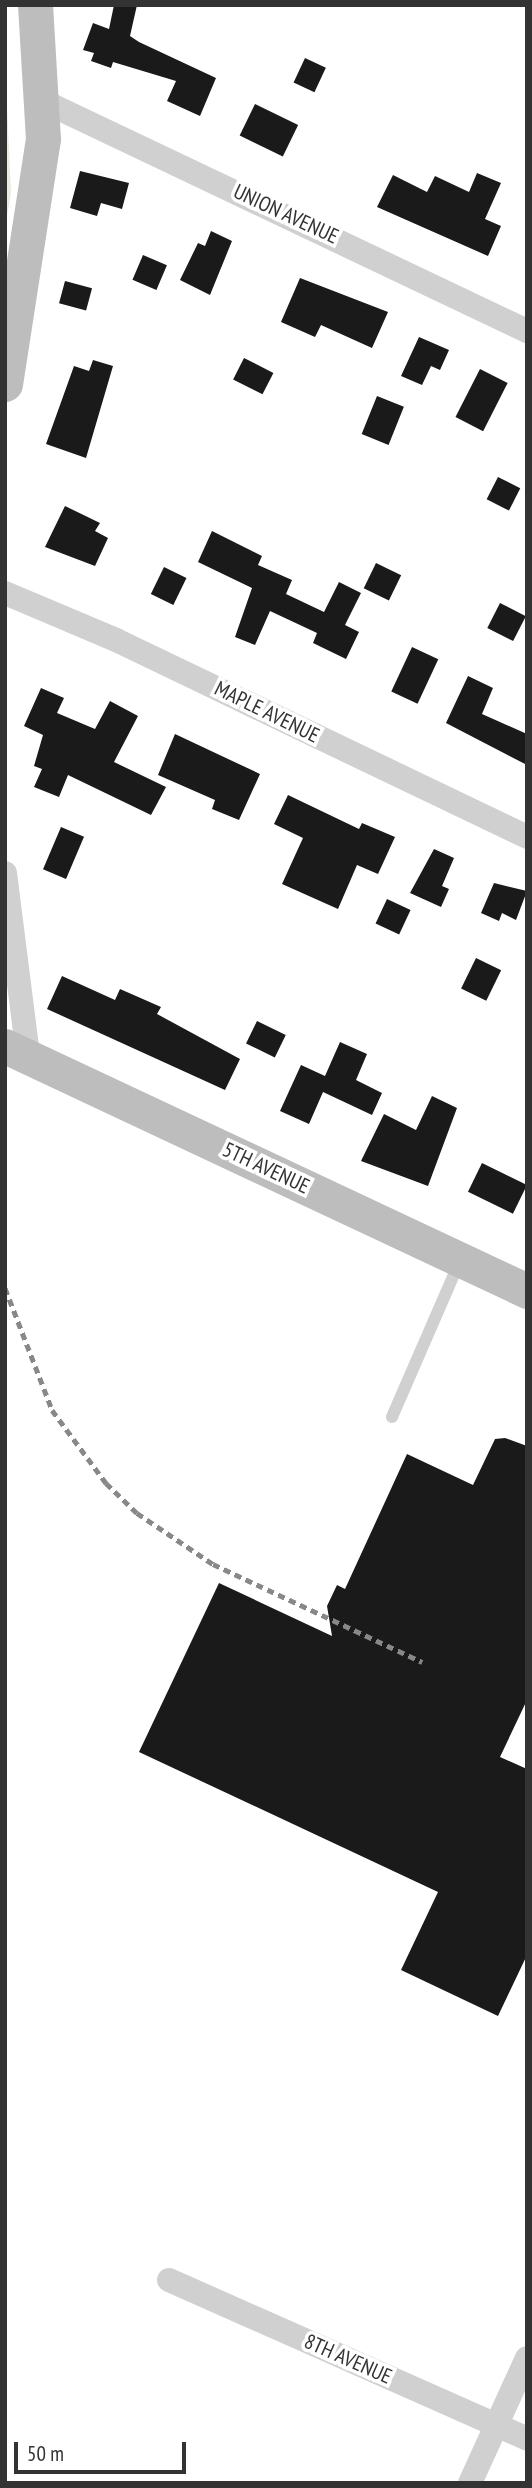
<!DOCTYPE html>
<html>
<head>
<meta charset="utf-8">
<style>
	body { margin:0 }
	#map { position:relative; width:532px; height:2488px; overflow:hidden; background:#fff; font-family:"PT Sans Narrow",sans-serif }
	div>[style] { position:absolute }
	.green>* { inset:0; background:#e6ecdf }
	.building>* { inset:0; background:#1a1a1a; transform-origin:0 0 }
	.lane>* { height:12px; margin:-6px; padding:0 6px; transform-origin:6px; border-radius:6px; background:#d0d0d0 }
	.street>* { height:24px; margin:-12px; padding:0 12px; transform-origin:12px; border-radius:12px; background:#d0d0d0 }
	.secondary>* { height:35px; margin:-17.5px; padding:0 17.5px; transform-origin:17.5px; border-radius:17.5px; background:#bdbdbd }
	.rail>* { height:5px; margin-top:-2.5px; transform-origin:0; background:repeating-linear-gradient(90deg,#888 0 7px,transparent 0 12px) }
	span { translate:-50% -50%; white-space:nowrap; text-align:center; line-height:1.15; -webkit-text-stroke:7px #fff; paint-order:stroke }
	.street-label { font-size:21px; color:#333 }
	.frame { position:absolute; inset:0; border:7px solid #333; pointer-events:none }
	.scale { position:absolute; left:14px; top:2442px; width:172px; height:32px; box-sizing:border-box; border:4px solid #333; border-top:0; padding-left:9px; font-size:21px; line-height:24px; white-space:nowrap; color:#333; -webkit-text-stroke:5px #fff; paint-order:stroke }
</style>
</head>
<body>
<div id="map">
	<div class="green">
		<i style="clip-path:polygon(5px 63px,11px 193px,5px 227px)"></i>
	</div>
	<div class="building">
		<i style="clip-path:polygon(114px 5px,137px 5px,130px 36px,139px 42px,216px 78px,200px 116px,167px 101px,176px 81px,113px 62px,111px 68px,91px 61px,94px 53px,83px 50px,93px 23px,109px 29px)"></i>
		<i style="left:305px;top:58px;width:23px;height:27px;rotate:25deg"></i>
		<i style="left:255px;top:104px;width:48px;height:35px;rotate:26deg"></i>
		<i style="clip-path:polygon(80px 171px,129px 183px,122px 209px,101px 203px,97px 216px,70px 208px)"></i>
		<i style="clip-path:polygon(477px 173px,501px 183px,485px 219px,501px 226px,488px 256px,377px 207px,393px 175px,427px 192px,435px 176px,469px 192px)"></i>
		<i style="clip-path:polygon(211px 231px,232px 241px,210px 295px,180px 280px,198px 243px,205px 246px)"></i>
		<i style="left:143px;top:255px;width:26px;height:27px;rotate:23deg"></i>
		<i style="clip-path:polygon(300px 278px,388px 312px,372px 348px,321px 325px,315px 337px,281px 322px)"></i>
		<i style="left:65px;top:281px;width:28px;height:23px;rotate:15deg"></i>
		<i style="clip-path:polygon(419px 337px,449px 350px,440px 370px,431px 366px,422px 385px,401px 376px)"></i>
		<i style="left:244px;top:358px;width:33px;height:24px;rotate:27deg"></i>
		<i style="clip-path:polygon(93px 360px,113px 366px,86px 458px,46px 444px,74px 366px,89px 371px)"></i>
		<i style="left:480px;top:369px;width:31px;height:54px;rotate:27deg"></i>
		<i style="left:377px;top:396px;width:29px;height:41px;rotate:22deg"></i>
		<i style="left:498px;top:477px;width:25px;height:25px;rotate:27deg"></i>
		<i style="clip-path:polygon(65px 506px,100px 523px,95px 531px,108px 538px,95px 566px,45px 547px)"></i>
		<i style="clip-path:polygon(212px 531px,262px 556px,258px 565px,292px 580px,286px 594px,324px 612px,339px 582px,361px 593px,345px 625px,359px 632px,346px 659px,313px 643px,317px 633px,270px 611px,255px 645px,235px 637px,252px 588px,198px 562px)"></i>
		<i style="left:376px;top:563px;width:28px;height:28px;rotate:26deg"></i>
		<i style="left:164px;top:567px;width:25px;height:30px;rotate:26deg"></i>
		<i style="left:500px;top:603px;width:29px;height:28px;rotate:27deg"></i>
		<i style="left:412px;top:647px;width:29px;height:49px;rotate:25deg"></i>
		<i style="clip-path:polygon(468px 676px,493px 688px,482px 714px,527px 734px,527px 765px,446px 723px)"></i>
		<i style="clip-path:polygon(41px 688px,64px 698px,57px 713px,95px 729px,110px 701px,138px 716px,114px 762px,166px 787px,151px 815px,68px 775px,59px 797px,34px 787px,42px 769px,34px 766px,43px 735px,24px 726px)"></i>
		<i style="clip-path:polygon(175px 734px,260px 774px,239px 820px,212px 809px,215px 800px,158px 775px)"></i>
		<i style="clip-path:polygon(288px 795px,359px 829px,362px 823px,395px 837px,378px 874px,357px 865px,338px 909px,282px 884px,303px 838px,274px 824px)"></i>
		<i style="left:61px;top:827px;width:25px;height:46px;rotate:23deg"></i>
		<i style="clip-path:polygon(434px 849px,454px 858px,442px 886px,449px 889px,441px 907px,410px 893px)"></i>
		<i style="clip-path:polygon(494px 883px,527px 891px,516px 920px,502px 913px,499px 921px,481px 913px)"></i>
		<i style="left:387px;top:899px;width:26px;height:27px;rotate:25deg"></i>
		<i style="left:476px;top:958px;width:28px;height:34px;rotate:26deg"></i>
		<i style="clip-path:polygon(62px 976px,115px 1000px,120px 989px,161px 1007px,157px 1014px,240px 1059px,225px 1090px,47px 1009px)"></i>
		<i style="left:257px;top:1021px;width:32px;height:25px;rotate:26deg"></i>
		<i style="clip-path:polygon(340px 1042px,367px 1054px,356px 1080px,382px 1093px,372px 1115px,323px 1092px,309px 1124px,280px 1111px,301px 1065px,325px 1076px)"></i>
		<i style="clip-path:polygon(432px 1096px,457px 1108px,428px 1186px,361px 1161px,384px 1114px,416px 1130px)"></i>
		<i style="left:482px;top:1163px;width:50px;height:32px;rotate:26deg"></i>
		<i style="clip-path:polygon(505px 1438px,527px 1446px,527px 1700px,500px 1757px,527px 1769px,527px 1955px,498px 2016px,401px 1970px,438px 1892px,139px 1752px,219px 1583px,332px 1636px,327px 1606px,337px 1585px,345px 1589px,407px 1454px,473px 1485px,495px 1439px)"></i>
	</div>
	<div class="lane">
		<i style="left:392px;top:1417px;width:168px;rotate:-66.5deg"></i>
	</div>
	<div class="street">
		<i style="left:43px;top:101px;width:536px;rotate:25.42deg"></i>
		<i style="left:5px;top:593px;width:121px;rotate:22.9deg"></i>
		<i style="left:116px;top:640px;width:456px;rotate:25.6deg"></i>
		<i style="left:5px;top:873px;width:184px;rotate:82.8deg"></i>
		<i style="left:169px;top:2280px;width:392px;rotate:23.9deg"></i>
		<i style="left:470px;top:2483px;width:137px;rotate:-65.5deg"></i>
	</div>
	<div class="secondary">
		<i style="left:5px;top:384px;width:248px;rotate:-81.2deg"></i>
		<i style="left:43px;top:139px;width:134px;rotate:-93.4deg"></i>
		<i style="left:5px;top:1046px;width:577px;rotate:25.14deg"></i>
	</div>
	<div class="rail">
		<i style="left:5px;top:1288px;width:131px;rotate:68.9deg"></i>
		<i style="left:52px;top:1410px;width:91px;rotate:53.5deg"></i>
		<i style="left:106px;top:1483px;width:43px;rotate:44.1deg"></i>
		<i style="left:137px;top:1513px;width:92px;rotate:33.9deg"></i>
		<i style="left:213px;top:1564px;width:231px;rotate:25.1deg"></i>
	</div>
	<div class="street-label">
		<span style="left:286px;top:214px;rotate:25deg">UNION AVENUE</span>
		<span style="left:267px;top:712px;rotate:26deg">MAPLE AVENUE</span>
		<span style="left:266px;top:1168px;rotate:25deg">5TH AVENUE</span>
		<span style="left:348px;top:2359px;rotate:24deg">8TH AVENUE</span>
	</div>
	<div class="frame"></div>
	<div class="scale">50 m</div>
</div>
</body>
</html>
